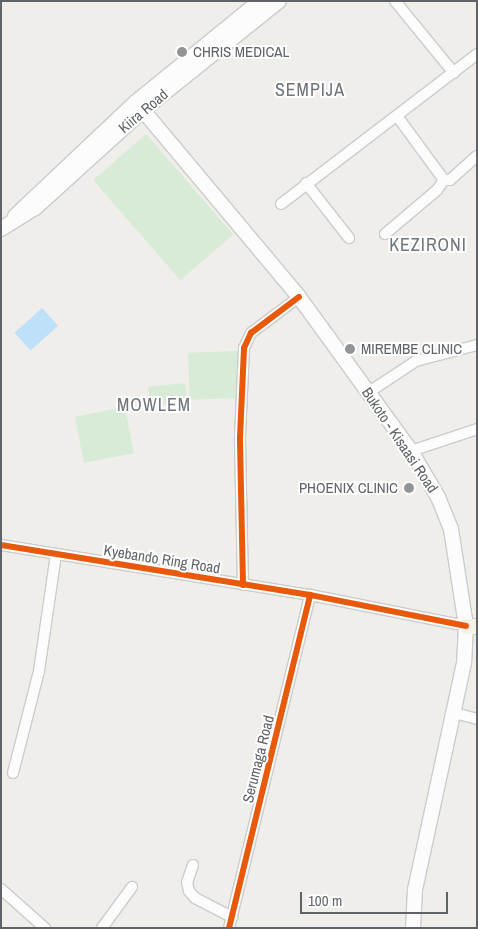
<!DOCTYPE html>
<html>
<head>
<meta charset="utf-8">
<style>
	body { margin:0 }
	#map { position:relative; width:478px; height:929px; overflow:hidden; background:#efeeea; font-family:"Archivo Narrow",sans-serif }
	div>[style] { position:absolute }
	.green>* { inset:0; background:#d8ebd6; transform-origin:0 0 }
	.water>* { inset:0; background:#bfe0f9; transform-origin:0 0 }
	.roads { filter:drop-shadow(1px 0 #cbcccc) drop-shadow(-1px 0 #cbcccc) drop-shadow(0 1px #cbcccc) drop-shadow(0 -1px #cbcccc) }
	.minor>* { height:10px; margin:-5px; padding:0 5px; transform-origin:5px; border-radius:5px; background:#fdfcfc }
	.secondary>* { height:14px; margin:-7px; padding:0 7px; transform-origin:7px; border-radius:7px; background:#fdfcfc }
	.primary>* { height:15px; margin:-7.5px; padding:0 7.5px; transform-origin:7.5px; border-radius:7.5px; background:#f4f2e9 }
	.cycleway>* { height:6px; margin:-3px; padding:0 3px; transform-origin:3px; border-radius:3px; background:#e8590c }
	.dots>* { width:14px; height:14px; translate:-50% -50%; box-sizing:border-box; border:2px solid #fff; border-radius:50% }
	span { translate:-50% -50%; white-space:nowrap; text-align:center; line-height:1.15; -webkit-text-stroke:4px #fff; paint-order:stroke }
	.poi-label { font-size:15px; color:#5f6368 }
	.left { translate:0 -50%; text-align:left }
	.right { translate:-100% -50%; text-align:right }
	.street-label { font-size:15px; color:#5f6368 }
	.quarter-label { font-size:18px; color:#70757a; letter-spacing:1px }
	.frame { position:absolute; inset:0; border:2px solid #5f6368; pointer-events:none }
	.scale { position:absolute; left:300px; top:892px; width:148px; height:22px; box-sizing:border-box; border:2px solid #5f6368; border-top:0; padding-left:6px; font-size:15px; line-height:18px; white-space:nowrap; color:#5f6368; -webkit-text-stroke:4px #fff; paint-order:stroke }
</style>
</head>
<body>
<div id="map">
	<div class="green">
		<i style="left:146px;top:134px;width:133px;height:70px;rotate:49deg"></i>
		<i style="left:238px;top:351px;width:47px;height:50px;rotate:88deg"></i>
		<i style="left:185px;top:383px;width:19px;height:37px;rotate:84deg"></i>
		<i style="left:125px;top:407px;width:47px;height:51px;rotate:79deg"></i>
	</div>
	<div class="water">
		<i style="left:42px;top:308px;width:24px;height:37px;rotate:48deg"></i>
	</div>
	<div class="roads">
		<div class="minor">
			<i style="left:395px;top:1px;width:93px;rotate:50.7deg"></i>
			<i style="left:397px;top:116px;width:79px;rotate:53.7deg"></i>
			<i style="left:444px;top:180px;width:6px"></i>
			<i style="left:450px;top:180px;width:36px;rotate:-42deg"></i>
			<i style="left:306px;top:183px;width:70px;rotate:52deg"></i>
			<i style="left:281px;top:204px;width:247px;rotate:-37.4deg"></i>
			<i style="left:385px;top:234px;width:68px;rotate:-40.2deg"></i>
			<i style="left:437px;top:190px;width:12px;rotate:-55deg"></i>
			<i style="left:369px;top:392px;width:56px;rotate:-33.4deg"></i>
			<i style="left:416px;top:361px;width:63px;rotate:-14.7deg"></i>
			<i style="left:411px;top:451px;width:70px;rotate:-18.4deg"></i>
			<i style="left:1px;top:545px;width:313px;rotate:9.2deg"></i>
			<i style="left:310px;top:595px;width:159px;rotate:11.2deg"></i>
			<i style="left:243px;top:585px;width:148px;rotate:-91.2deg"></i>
			<i style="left:240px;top:437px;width:89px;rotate:-87.4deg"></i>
			<i style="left:244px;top:348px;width:17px;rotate:-65deg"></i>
			<i style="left:251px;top:333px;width:60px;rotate:-36.9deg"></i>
			<i style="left:455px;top:713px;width:23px;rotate:15deg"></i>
			<i style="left:13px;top:773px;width:105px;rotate:-75.7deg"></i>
			<i style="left:39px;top:671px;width:118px;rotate:-81.7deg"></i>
			<i style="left:193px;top:865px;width:18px;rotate:109deg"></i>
			<i style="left:187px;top:882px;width:9px;rotate:77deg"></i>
			<i style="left:189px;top:891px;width:9px;rotate:49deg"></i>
			<i style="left:195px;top:898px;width:42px;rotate:27.2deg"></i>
			<i style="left:1px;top:889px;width:59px;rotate:41.6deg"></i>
			<i style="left:102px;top:928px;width:51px;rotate:-53.8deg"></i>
			<i style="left:229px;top:928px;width:343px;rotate:-76.3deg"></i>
		</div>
		<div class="secondary">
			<i style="left:136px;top:102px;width:254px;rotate:50.1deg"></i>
			<i style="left:299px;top:297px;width:190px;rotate:54deg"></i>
			<i style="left:411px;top:451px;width:53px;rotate:59.6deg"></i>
			<i style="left:438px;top:497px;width:35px;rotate:68deg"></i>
			<i style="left:451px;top:529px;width:98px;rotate:81.2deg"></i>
			<i style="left:466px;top:626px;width:37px;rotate:93deg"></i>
			<i style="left:464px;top:663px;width:232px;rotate:102.2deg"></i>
			<i style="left:415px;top:890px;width:38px;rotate:93deg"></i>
			<i style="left:15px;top:216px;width:166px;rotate:-43.3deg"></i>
			<i style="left:136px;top:102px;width:160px;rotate:-39.2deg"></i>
			<i style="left:1px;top:229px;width:40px;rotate:-32deg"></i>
			<i style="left:35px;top:208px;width:146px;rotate:-42.2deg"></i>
			<i style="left:143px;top:110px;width:174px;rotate:-38.7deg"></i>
		</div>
		<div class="primary">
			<i style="left:466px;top:626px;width:11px"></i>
		</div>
	</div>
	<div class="cycleway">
		<i style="left:1px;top:545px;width:313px;rotate:9.2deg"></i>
		<i style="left:310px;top:595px;width:159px;rotate:11.2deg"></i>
		<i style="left:243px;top:585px;width:148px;rotate:-91.2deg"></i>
		<i style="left:240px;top:437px;width:89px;rotate:-87.4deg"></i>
		<i style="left:244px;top:348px;width:17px;rotate:-65deg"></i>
		<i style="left:251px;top:333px;width:60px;rotate:-36.9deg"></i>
		<i style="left:229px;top:928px;width:343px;rotate:-76.3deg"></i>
	</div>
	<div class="dots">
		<i style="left:182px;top:52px;background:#919496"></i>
		<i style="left:350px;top:349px;background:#919496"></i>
		<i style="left:409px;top:488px;background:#919496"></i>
	</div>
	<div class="poi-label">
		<span class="left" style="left:193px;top:52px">CHRIS MEDICAL</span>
		<span class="left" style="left:361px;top:349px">MIREMBE CLINIC</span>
		<span class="right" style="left:398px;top:488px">PHOENIX CLINIC</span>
	</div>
	<div class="street-label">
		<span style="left:143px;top:111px;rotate:-40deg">Kiira Road</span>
		<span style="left:400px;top:440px;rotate:56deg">Bukoto - Kisaasi Road</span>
		<span style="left:162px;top:559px;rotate:9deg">Kyebando Ring Road</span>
		<span style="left:258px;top:759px;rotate:-76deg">Serumaga Road</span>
	</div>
	<div class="quarter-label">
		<span style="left:310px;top:90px">SEMPIJA</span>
		<span style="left:428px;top:245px">KEZIRONI</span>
		<span style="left:154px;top:405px">MOWLEM</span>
	</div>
	<div class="frame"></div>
	<div class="scale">100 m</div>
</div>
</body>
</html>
